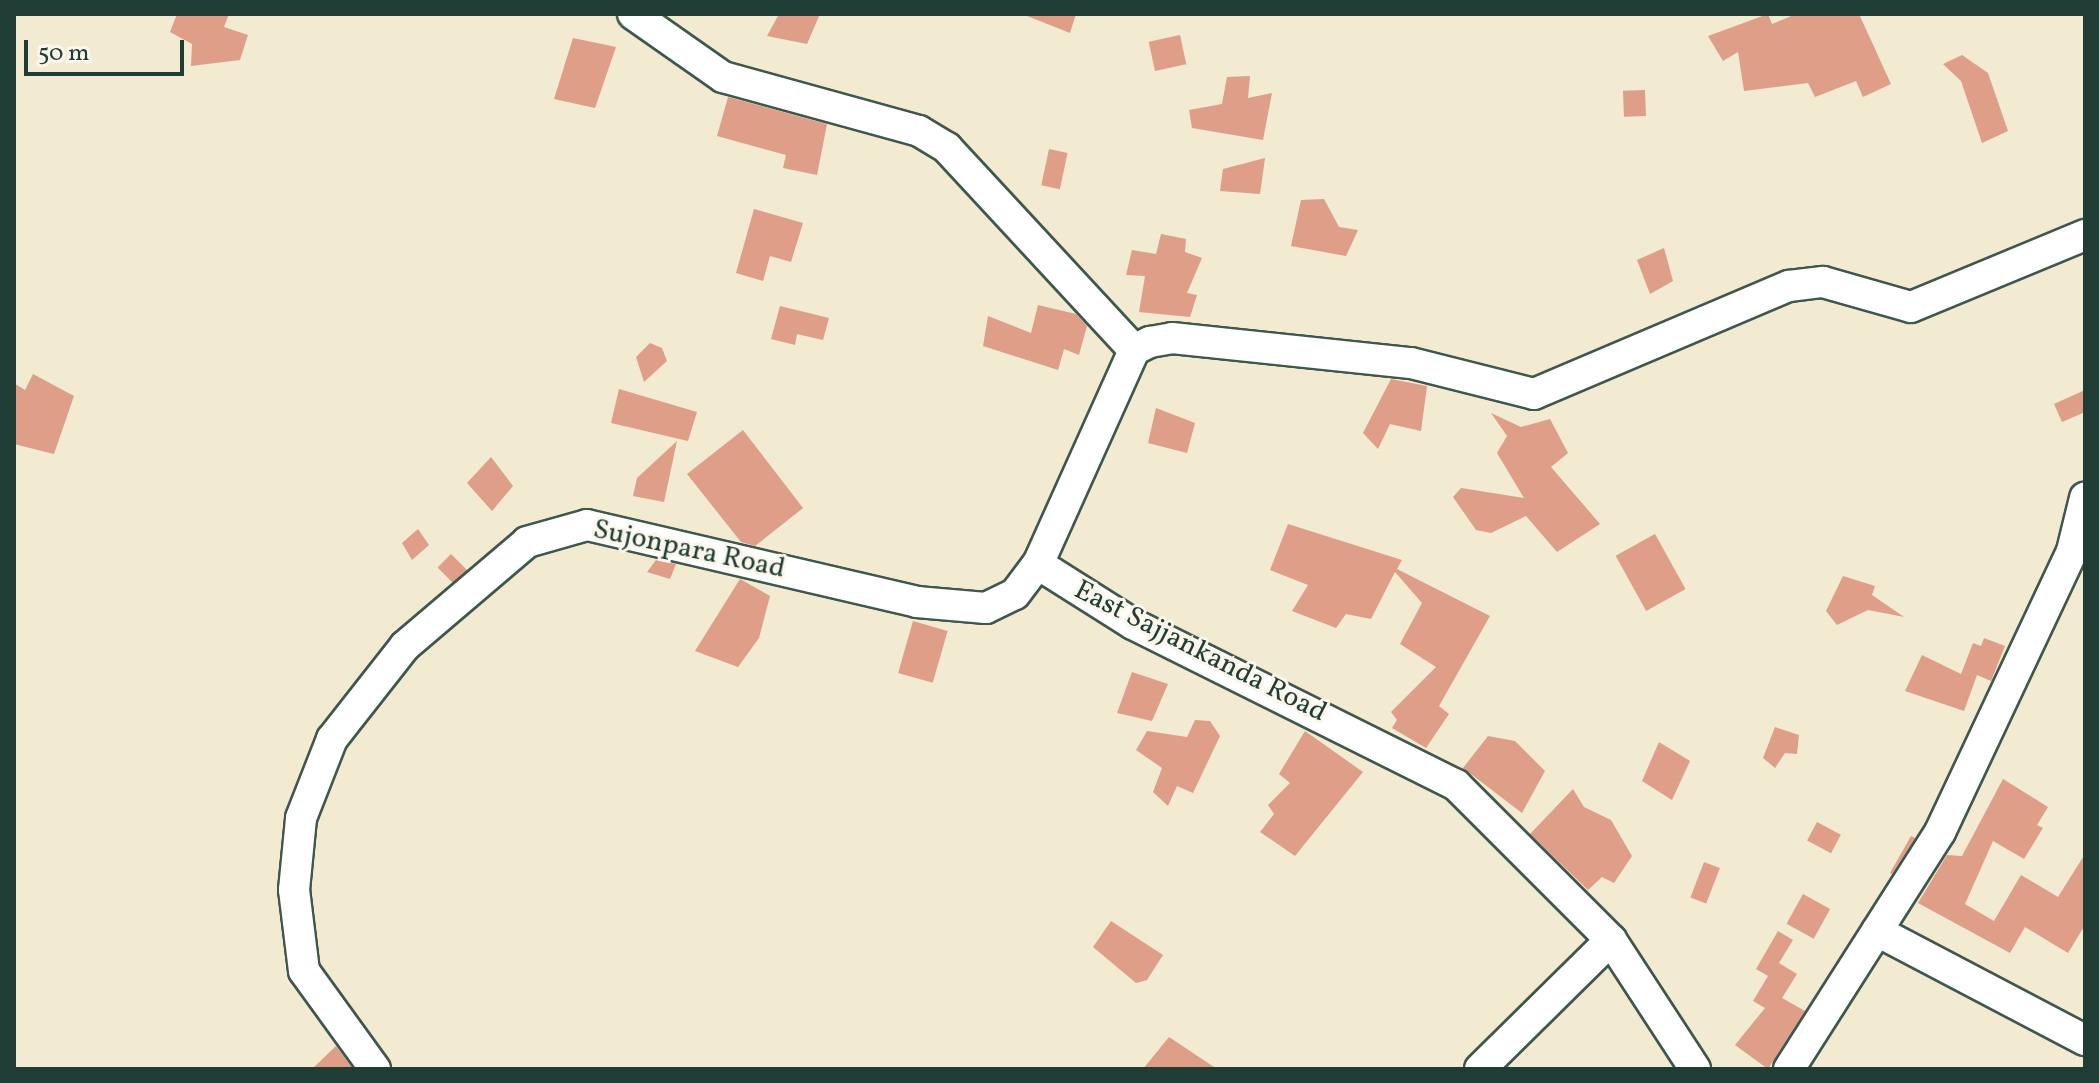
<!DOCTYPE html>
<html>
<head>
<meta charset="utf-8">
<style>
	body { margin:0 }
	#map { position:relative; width:2099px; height:1083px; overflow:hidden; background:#f2ead1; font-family:Vollkorn,serif }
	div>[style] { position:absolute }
	.building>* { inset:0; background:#de9e88; transform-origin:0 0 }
	.roads { filter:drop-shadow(2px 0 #3f574c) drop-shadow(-2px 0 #3f574c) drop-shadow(0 2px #3f574c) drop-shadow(0 -2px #3f574c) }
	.minor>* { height:30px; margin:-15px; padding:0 15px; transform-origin:15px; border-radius:15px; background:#fff }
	span { translate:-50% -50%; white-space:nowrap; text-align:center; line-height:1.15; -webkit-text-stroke:6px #fbf7ec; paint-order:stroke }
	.street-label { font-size:28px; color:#1f3d34 }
	.frame { position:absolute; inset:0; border:16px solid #1f3d34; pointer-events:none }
	.scale { position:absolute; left:24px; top:40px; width:160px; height:36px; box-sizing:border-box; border:4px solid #1f3d34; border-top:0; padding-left:10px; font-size:24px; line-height:28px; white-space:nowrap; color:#1f3d34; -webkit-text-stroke:6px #fbf7ec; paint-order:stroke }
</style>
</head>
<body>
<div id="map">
	<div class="building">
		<i style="clip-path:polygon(177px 14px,229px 14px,224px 27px,248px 35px,240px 60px,191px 66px,192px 44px,170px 32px)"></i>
		<i style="clip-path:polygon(779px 14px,820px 14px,807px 44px,767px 36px)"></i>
		<i style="clip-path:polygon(1022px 14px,1076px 14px,1070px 33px)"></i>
		<i style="clip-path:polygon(1768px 14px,1772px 24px,1796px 14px,1859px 14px,1891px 84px,1863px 97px,1856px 81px,1815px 97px,1808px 83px,1744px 91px,1738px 52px,1723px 61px,1708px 36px)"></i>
		<i style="left:1180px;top:35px;width:30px;height:32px;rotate:78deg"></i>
		<i style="clip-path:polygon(573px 38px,616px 47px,595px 108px,554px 99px)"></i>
		<i style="clip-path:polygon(1962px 55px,1988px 73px,2008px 131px,1982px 143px,1961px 81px,1943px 64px)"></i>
		<i style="clip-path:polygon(1250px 76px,1248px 98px,1272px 93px,1263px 140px,1192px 128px,1189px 110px,1222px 104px,1227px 77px)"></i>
		<i style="left:1645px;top:90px;width:26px;height:22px;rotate:88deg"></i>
		<i style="clip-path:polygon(728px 97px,827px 124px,817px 175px,783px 168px,786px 155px,717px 136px)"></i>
		<i style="left:1049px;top:149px;width:19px;height:37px;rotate:12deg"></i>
		<i style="clip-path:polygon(1265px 158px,1260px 194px,1220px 191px,1223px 169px)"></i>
		<i style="clip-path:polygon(1324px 199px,1339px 227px,1358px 230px,1346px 256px,1291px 246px,1301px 200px)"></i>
		<i style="clip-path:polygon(754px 209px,803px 223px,791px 262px,770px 256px,763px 281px,736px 273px)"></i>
		<i style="clip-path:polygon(1161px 234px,1186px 239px,1185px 252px,1202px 258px,1187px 293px,1197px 295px,1190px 317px,1139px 312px,1145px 276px,1126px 275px,1132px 250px,1156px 254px)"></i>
		<i style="clip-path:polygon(1664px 248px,1673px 281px,1650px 294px,1637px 260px)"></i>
		<i style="clip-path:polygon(1038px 305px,1076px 314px,1087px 326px,1079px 355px,1064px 349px,1058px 370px,983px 346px,988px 316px,1031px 333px)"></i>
		<i style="clip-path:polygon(780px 306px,829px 318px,823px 340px,797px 334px,795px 345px,771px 339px)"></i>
		<i style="clip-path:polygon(650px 343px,662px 348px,667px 361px,644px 382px,636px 357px)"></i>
		<i style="clip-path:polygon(33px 374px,74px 396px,54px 454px,14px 444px,14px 383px,25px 390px)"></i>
		<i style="clip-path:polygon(1391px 379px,1427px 386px,1421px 431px,1390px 424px,1378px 449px,1363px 433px)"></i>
		<i style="clip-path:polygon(619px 389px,697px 412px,688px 441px,611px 423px)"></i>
		<i style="clip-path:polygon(2085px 390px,2085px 412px,2062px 422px,2054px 404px)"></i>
		<i style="clip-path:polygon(1156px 408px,1195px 423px,1187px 453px,1148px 443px)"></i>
		<i style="clip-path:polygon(1491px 413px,1521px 427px,1550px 419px,1568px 453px,1551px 467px,1600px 524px,1557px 552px,1526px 516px,1491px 533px,1476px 530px,1453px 497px,1461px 488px,1524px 498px,1497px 453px,1507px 436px)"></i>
		<i style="clip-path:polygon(743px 430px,803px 508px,755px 546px,741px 542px,687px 474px)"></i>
		<i style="clip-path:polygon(677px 441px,664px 502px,633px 496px,637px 478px)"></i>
		<i style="clip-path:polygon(491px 457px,513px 486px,492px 511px,467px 483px)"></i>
		<i style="clip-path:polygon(1288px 524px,1402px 560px,1397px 569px,1490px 616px,1439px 706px,1449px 714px,1426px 748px,1392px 728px,1397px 720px,1391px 712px,1436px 667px,1400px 644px,1422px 603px,1395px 572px,1371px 619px,1346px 614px,1336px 628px,1292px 611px,1308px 585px,1270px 570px)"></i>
		<i style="clip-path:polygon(418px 529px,429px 545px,412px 560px,402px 543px)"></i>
		<i style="left:1655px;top:534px;width:63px;height:45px;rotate:61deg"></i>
		<i style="left:451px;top:554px;width:23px;height:19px;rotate:45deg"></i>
		<i style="clip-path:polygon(656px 560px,676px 564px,670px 579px,647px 572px)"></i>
		<i style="clip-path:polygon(1843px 576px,1875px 586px,1872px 595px,1904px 617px,1868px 610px,1837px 625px,1826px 611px)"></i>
		<i style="clip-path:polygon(740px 579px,770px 596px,759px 638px,738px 667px,695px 651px)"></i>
		<i style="left:913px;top:621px;width:36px;height:54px;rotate:16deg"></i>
		<i style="clip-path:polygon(1984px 638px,2005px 646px,1991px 681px,1977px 675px,1964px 711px,1905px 691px,1922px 655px,1961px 674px,1973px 643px,1981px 646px)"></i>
		<i style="clip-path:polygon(1132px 672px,1168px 684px,1152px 721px,1117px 713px)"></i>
		<i style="clip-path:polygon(1195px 720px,1210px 721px,1220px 736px,1193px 793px,1177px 786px,1168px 806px,1153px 792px,1162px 768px,1136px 750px,1147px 731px,1187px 737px)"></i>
		<i style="clip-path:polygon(1775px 727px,1799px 735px,1797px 754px,1785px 753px,1775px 768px,1763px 758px)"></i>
		<i style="clip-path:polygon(1305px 731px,1363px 772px,1295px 856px,1260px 832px,1274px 814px,1268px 805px,1290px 783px,1279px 774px)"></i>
		<i style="clip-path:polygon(1488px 736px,1515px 741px,1545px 771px,1522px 813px,1463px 768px)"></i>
		<i style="clip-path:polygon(1659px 742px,1690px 761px,1672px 800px,1642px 781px)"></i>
		<i style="clip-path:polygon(2003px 779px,2048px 807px,2037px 825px,2043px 828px,2024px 859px,1993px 841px,1965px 904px,1994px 921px,2021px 875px,2058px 897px,2085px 854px,2085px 925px,2068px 953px,2025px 927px,2010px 953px,1918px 903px,1947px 855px,1962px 856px)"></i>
		<i style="clip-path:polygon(1573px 789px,1584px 807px,1611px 820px,1632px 856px,1614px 883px,1602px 877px,1588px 890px,1530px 834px)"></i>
		<i style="left:1817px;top:822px;width:27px;height:21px;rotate:28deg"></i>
		<i style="clip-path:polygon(1911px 836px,1915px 838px,1892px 874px,1890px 873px)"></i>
		<i style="left:1704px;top:862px;width:17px;height:38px;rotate:21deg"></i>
		<i style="left:1803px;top:894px;width:31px;height:34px;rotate:29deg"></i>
		<i style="clip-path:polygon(1111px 921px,1163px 955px,1147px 980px,1136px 983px,1093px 947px)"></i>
		<i style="clip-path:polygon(1778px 931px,1793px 940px,1779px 963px,1797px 974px,1782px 998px,1805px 1011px,1768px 1069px,1735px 1045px,1765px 1008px,1753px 1001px,1768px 976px,1756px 969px)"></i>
		<i style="clip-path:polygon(1169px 1037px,1217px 1069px,1143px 1069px)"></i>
		<i style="clip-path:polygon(336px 1046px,353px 1069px,312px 1069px)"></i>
	</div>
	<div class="roads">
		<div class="minor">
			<i style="left:633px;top:14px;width:110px;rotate:35deg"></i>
			<i style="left:723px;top:77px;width:203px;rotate:15.4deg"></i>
			<i style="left:919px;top:131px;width:33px;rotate:31deg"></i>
			<i style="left:947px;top:148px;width:275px;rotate:47.2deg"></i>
			<i style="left:1038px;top:564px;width:112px;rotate:32.3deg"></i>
			<i style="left:1133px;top:624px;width:361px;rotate:26.5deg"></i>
			<i style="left:1456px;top:785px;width:219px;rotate:45deg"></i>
			<i style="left:1611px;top:940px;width:154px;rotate:56.9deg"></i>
			<i style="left:1877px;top:931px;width:235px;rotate:27.7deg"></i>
			<i style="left:375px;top:1069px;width:121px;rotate:-125.9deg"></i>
			<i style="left:304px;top:971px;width:82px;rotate:-97deg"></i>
			<i style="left:294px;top:890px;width:72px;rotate:-84.4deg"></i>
			<i style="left:301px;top:818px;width:85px;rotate:-68.6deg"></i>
			<i style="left:332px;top:739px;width:118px;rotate:-51.9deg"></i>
			<i style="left:405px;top:646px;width:160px;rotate:-40.4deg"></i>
			<i style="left:527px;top:542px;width:62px;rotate:-15.8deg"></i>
			<i style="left:587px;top:525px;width:339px;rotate:13.1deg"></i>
			<i style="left:917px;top:602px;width:69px;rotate:5deg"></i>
			<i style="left:986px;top:608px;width:32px;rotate:-26deg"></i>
			<i style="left:1015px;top:594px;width:38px;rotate:-53deg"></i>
			<i style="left:1038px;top:564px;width:235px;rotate:-65.8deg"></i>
			<i style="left:1134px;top:350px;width:18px;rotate:-27deg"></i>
			<i style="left:1150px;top:342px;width:22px;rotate:-10deg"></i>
			<i style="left:1172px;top:338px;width:240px;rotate:6deg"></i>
			<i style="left:1411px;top:363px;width:127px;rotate:14.1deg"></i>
			<i style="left:1534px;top:394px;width:277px;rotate:-23deg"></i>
			<i style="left:1789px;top:286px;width:34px;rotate:-7deg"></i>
			<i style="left:1823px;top:282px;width:91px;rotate:15.9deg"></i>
			<i style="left:1911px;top:307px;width:188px;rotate:-22.5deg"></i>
			<i style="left:1480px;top:1069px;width:184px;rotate:-44.6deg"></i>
			<i style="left:1789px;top:1069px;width:281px;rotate:-57.5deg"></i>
			<i style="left:1940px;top:832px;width:310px;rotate:-64.8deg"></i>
			<i style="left:2072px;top:551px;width:55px;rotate:-76.2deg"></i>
		</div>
	</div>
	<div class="street-label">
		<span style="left:689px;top:550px;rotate:12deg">Sujonpara Road</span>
		<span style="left:1200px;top:652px;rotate:27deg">East Sajjankanda Road</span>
	</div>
	<div class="frame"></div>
	<div class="scale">50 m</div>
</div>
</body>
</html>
